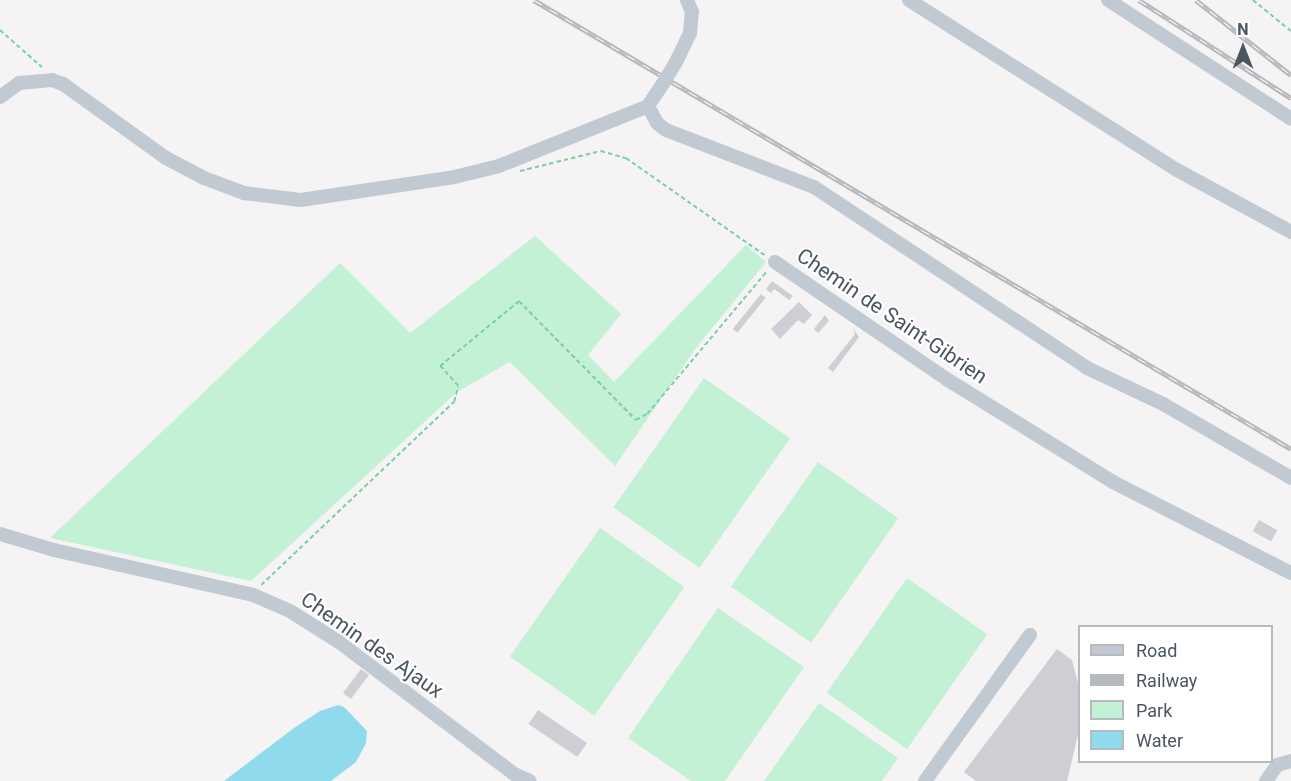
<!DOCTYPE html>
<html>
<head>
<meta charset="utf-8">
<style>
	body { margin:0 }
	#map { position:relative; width:1291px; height:781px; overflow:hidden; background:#f5f3f3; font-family:Roboto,sans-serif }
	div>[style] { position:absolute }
	.green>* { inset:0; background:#c3f1d5; transform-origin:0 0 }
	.water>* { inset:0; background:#90daee }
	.building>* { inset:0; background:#cdcfd5; transform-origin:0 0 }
	.path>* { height:1.5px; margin-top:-0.75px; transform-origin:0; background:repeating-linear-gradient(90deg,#7ad0a6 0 4.5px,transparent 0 7.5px) }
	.minor>* { height:14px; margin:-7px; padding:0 7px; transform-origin:7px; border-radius:7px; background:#c1cad2 }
	.rail>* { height:5px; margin-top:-2.5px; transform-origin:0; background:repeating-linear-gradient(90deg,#fff 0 9px,#b5b8bd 0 18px); box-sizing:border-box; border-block:2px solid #b5b8bd }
	.minor-bridge>* { height:14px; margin:-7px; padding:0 7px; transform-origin:7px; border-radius:7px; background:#c1cad2 }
	span { translate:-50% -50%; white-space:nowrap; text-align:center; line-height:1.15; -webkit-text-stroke:4.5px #fff; paint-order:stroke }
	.street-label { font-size:21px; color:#4a5661 }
	.legend { position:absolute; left:1078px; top:625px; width:195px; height:138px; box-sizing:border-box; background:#fff; border:2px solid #b7bbc0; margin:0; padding:8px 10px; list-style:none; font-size:18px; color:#4a5661 }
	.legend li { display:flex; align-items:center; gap:12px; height:30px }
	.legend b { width:30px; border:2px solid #b7bbc0 }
	.north { position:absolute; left:1213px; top:18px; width:60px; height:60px; -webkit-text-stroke:4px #fff; paint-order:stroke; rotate:0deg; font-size:16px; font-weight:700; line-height:24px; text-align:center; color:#4a5661 }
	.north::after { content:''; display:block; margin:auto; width:21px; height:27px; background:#4a5661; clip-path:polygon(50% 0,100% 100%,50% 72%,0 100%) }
</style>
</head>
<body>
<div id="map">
	<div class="green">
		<i style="clip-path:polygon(535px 236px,621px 314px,588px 355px,614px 382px,746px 245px,766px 262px,696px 348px,615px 466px,510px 362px,457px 392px,251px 581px,50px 538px,340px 263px,410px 333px)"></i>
		<i style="left:704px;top:378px;width:105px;height:158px;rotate:35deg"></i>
		<i style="left:818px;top:462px;width:98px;height:152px;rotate:35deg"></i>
		<i style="left:600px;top:528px;width:103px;height:157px;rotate:35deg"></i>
		<i style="left:907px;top:578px;width:98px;height:140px;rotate:35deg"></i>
		<i style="clip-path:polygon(718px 608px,804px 667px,725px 781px,691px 781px,628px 738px)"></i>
		<i style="clip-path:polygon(819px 703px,898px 758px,882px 781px,764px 781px)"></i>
	</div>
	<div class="water">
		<i style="clip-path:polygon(338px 705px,344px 707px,367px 731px,366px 743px,356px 762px,331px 781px,224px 781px,294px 728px,320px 711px)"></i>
	</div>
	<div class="building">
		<i style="clip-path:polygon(772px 281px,793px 296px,789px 300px,774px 289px,771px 293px,766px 289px)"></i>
		<i style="left:761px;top:294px;width:6px;height:45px;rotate:39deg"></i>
		<i style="clip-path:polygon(799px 302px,812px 315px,804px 324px,798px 320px,780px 339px,771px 329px)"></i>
		<i style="clip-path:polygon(825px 315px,829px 321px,818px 333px,814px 329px)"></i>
		<i style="clip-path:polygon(853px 328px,859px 337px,833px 372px,828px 368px,855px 334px)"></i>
		<i style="left:1259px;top:520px;width:21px;height:13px;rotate:29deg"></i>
		<i style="clip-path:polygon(1057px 649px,1072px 660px,1080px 691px,1080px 726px,1067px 781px,976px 781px,964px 772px)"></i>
		<i style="left:361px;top:669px;width:10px;height:30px;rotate:37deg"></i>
		<i style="left:538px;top:710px;width:59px;height:17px;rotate:34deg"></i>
	</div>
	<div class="path">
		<i style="left:1253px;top:0;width:49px;rotate:39.2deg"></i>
		<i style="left:0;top:30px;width:56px;rotate:41.4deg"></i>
		<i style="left:520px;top:171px;width:83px;rotate:-13.9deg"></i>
		<i style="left:601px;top:151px;width:26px;rotate:16deg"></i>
		<i style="left:626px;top:158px;width:171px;rotate:35deg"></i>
		<i style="left:261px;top:585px;width:266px;rotate:-43.5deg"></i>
		<i style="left:454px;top:402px;width:16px;rotate:-76deg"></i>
		<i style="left:458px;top:386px;width:27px;rotate:-132deg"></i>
		<i style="left:440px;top:366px;width:102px;rotate:-39.4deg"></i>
		<i style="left:519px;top:301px;width:167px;rotate:45.5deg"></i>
		<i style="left:636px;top:420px;width:13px;rotate:-29deg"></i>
		<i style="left:647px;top:414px;width:187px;rotate:-50deg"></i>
	</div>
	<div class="minor">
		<i style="left:909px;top:0;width:317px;rotate:32.4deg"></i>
		<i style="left:1177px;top:170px;width:130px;rotate:28.5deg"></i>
		<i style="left:1108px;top:0;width:218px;rotate:33deg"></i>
		<i style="left:675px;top:64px;width:34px;rotate:-64deg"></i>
		<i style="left:690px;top:33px;width:21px;rotate:-85deg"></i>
		<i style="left:692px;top:12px;width:13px;rotate:-113deg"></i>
		<i style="left:664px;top:82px;width:29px;rotate:124deg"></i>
		<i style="left:648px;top:106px;width:19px;rotate:62deg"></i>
		<i style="left:657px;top:123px;width:11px;rotate:38deg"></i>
		<i style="left:666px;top:130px;width:159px;rotate:21.1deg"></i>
		<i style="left:814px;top:187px;width:328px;rotate:33.5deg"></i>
		<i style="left:1087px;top:368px;width:84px;rotate:25.3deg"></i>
		<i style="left:1163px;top:404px;width:148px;rotate:30deg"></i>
		<i style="left:0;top:97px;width:24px;rotate:-36deg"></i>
		<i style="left:19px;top:83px;width:33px;rotate:-5deg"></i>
		<i style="left:52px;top:80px;width:12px;rotate:20deg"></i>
		<i style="left:63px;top:84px;width:127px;rotate:35.7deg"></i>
		<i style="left:166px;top:158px;width:43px;rotate:27.8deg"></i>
		<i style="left:204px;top:178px;width:43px;rotate:20.6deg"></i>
		<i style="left:244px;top:193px;width:57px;rotate:7deg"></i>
		<i style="left:301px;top:200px;width:155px;rotate:-8.5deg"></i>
		<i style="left:454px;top:177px;width:46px;rotate:-13.7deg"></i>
		<i style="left:499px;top:166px;width:161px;rotate:-21.9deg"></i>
		<i style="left:775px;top:262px;width:209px;rotate:34.3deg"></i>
		<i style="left:948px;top:380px;width:194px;rotate:31.7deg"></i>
		<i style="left:1113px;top:482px;width:200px;rotate:27.1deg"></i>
		<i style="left:0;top:534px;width:56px;rotate:16.5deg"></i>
		<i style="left:54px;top:550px;width:204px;rotate:12.7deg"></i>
		<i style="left:253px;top:595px;width:40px;rotate:23.4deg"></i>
		<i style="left:290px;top:611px;width:58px;rotate:32.3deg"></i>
		<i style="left:339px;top:642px;width:219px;rotate:37deg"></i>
		<i style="left:514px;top:774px;width:17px;rotate:24deg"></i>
		<i style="left:925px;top:781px;width:180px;rotate:-54.3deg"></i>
		<i style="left:1266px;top:781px;width:19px;rotate:-55deg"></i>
		<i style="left:1277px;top:765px;width:15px;rotate:-16deg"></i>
	</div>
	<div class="rail">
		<i style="left:534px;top:0;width:880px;rotate:30.67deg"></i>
		<i style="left:1139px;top:0;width:181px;rotate:32.8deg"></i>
		<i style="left:1196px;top:0;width:121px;rotate:38.3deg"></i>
	</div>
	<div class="minor-bridge">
		<i style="left:664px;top:82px;width:21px;rotate:-59deg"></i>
	</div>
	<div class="street-label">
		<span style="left:892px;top:316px;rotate:34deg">Chemin de Saint-Gibrien</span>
		<span style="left:372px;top:645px;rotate:35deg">Chemin des Ajaux</span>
	</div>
	<ul class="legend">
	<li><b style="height:8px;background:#c1cad2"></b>Road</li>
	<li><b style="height:8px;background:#b5b8bd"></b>Railway</li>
	<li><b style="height:16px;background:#c3f1d5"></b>Park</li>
	<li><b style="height:16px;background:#90daee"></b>Water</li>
	</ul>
	<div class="north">N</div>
</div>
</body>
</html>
